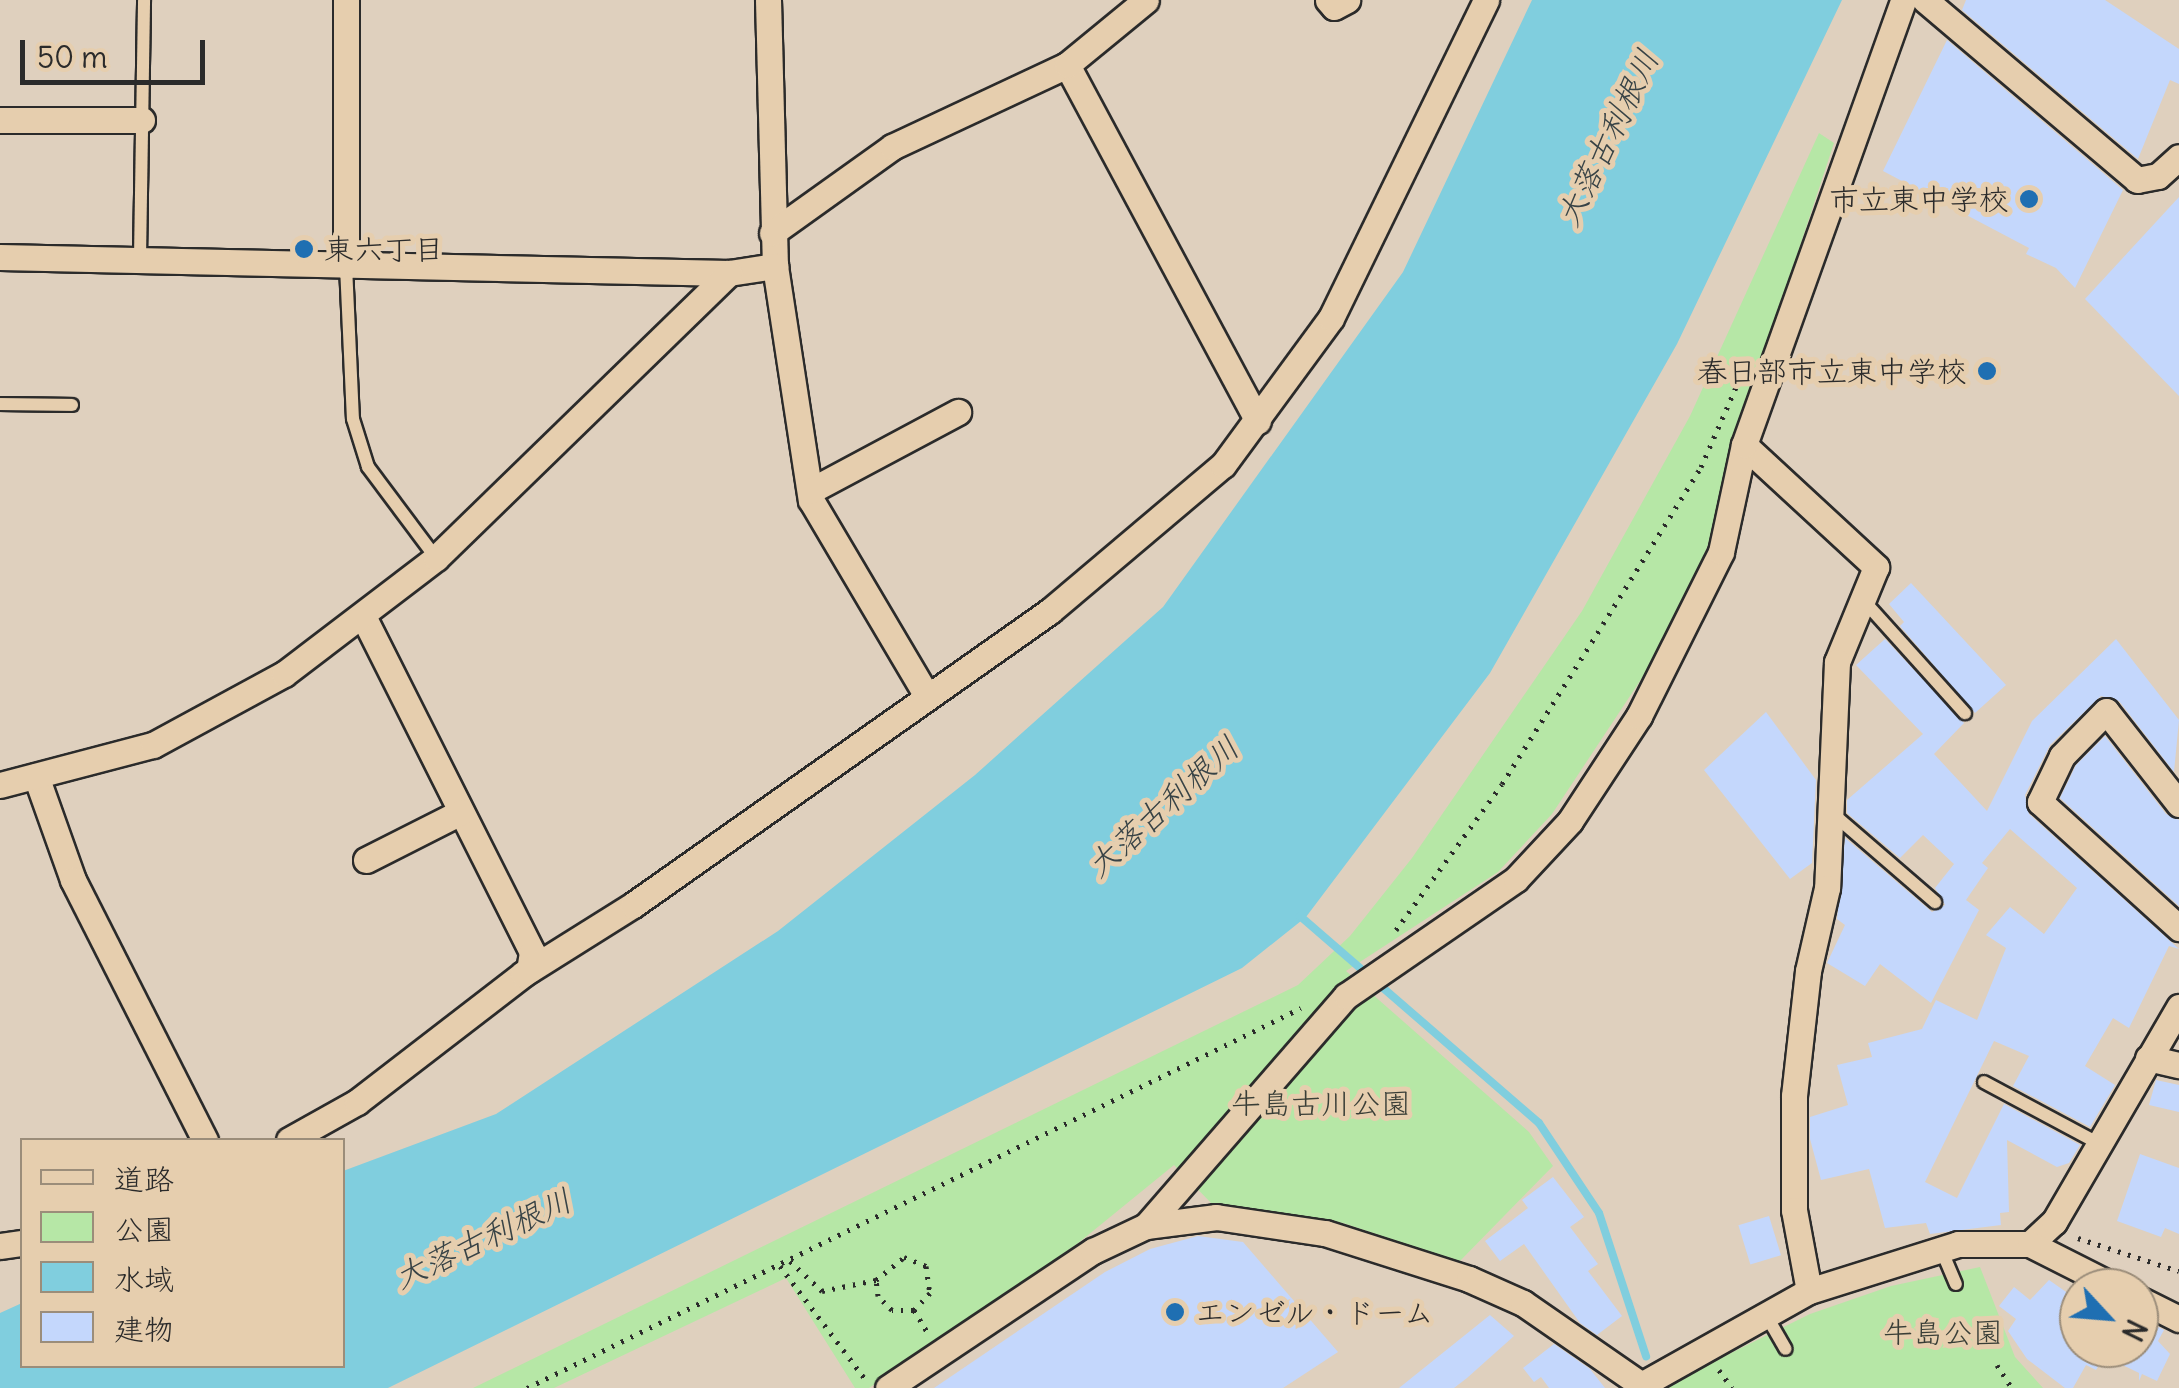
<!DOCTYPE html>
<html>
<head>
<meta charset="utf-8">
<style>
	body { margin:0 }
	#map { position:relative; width:2179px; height:1388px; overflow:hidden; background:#dfd0be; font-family:Delius,"Klee One",sans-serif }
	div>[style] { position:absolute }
	.green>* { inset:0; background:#b6e7a6 }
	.water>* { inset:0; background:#80cede }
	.stream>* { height:8px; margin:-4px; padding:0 4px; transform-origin:4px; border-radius:4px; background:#80cede }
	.building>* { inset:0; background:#c4d7fc; transform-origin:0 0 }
	.path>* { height:5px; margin-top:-2.5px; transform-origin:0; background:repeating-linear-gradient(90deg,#2b2b2b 0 2.5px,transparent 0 10.5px) }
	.roads { filter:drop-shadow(2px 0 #2b2b2b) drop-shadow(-2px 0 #2b2b2b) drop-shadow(0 2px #2b2b2b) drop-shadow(0 -2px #2b2b2b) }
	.service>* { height:12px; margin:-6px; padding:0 6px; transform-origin:6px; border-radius:6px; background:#e6ceae }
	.minor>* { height:25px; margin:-12.5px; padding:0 12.5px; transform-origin:12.5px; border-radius:12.5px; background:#e6ceae }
	.dots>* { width:28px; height:28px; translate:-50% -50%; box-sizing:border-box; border:5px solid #e6ceae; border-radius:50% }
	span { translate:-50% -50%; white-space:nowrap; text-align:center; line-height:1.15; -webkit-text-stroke:10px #e6ceae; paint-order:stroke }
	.poi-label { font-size:30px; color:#2b2b2b }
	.right { translate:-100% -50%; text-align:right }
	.left { translate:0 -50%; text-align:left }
	.park-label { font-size:30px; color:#393e37 }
	.water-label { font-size:32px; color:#384346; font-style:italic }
	.legend { position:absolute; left:20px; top:1138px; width:325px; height:230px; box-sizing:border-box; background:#e6ceae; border:2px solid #9b8d7a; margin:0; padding:12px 18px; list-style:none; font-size:30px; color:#2b2b2b }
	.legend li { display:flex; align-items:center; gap:20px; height:50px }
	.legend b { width:50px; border:2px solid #9b8d7a }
	.north { position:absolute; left:2059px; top:1268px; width:100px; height:100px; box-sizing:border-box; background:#e6ceae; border:2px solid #9b8d7a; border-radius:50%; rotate:116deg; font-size:28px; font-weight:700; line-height:40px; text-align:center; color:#2b2b2b }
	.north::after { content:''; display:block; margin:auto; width:35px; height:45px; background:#1f6fb2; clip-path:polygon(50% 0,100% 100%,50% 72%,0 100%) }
	.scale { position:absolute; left:20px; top:40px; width:185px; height:45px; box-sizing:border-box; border:5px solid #2b2b2b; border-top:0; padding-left:12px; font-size:30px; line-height:35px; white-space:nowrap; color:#2b2b2b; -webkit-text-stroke:8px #e6ceae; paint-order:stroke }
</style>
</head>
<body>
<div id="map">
	<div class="green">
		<i style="clip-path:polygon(1819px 133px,1834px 143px,1731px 455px,1712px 535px,1673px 631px,1552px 814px,1498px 872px,1346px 971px,1529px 1132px,1553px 1166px,1459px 1262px,1343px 1223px,1215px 1207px,1174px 1165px,1077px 1244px,869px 1388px,855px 1388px,786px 1278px,554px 1388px,473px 1388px,1298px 985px,1350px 936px,1412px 858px,1582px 611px,1690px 416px)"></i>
		<i style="clip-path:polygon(1980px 1267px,2015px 1357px,2043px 1388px,1660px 1388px,1810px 1314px,1891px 1286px)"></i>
	</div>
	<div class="water">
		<i style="clip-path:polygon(1532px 0,1842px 0,1677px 344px,1490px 673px,1306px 917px,1242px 968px,388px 1388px,0 1388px,0 1313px,22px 1303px,22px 1366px,342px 1366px,343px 1171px,496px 1114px,778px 931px,975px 775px,1163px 607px,1403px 272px)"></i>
	</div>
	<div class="stream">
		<i style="left:1300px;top:916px;width:316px;rotate:40.9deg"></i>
		<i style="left:1539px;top:1123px;width:108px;rotate:56.3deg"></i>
		<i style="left:1599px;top:1213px;width:151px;rotate:71.8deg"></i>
	</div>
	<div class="building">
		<i style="clip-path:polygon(1966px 0,2105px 0,2179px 49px,2179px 84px,2170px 80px,2138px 159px,1962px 10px)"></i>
		<i style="clip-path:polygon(1947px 40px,2123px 190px,2075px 288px,2056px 268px,2026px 254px,2029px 248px,1883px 171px)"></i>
		<i style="clip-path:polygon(2179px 197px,2179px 396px,2085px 299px)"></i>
		<i style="clip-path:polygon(1911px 583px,2006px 685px,1975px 713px,1900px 626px,1904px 622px,1889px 604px)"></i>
		<i style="clip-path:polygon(1885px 639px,1964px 723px,1934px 754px,1987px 811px,2032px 721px,2116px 639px,2179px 720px,2174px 772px,2119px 701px,2101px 696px,2050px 745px,2025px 795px,2029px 814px,2179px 949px,2169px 946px,2129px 1028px,2113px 1018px,2085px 1066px,2115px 1085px,2090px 1127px,2013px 1086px,2029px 1056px,1994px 1041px,1925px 1182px,1957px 1198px,2004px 1104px,2080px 1145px,2069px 1163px,2057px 1167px,2007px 1140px,2009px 1212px,2000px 1213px,2001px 1225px,1930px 1234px,1926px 1223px,1885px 1228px,1869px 1169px,1821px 1180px,1810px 1139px,1810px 1117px,1848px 1105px,1837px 1065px,1872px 1057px,1868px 1043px,1922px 1029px,1936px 1000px,1977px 1020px,2006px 948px,1986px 935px,2010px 907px,2044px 934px,2077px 888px,2010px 829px,1982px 863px,1988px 868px,1966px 900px,1979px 910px,1931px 1003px,1880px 964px,1865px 986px,1827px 963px,1845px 925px,1837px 919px,1845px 838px,1932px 912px,1945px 905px,1935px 888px,1954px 864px,1923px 835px,1900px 858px,1847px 813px,1847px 800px,1923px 734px,1856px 665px)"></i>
		<i style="clip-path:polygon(1766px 712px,1816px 780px,1812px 863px,1790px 879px,1704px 770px)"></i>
		<i style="clip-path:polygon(2105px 736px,2166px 814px,2179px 820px,2179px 906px,2060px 798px,2076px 765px)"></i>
		<i style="clip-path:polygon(2156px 1080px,2179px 1085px,2179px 1112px,2149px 1105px)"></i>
		<i style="clip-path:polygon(2140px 1154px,2179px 1168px,2179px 1234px,2165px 1228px,2161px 1237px,2117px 1221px)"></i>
		<i style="clip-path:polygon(1553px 1177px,1584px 1217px,1570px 1227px,1598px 1264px,1588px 1271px,1622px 1316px,1597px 1335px,1580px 1323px,1524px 1244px,1500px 1261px,1485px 1241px,1528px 1208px,1522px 1200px)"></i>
		<i style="left:1769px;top:1216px;width:41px;height:32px;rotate:73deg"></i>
		<i style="clip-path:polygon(1198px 1236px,1243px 1242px,1338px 1352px,1283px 1388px,934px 1388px,1105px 1272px,1150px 1249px)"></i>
		<i style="clip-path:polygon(2049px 1280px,2079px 1301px,2079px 1348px,2139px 1348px,2139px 1317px,2164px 1330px,2158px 1341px,2170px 1354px,2157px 1381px,2142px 1374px,2139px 1381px,2139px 1373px,2104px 1356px,2096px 1370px,2086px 1365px,2073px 1388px,2065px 1388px,2027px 1359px,2008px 1331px,2016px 1319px,1999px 1306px,2014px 1287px,2030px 1300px)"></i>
		<i style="clip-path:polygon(1490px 1315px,1514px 1336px,1467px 1378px,1454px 1388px,1399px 1388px)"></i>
		<i style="clip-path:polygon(1554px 1344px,1590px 1369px,1605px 1388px,1549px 1388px,1541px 1377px,1534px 1382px,1523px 1368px)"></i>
	</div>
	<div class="path">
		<i style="left:1396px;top:930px;width:180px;rotate:-54deg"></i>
		<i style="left:1502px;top:784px;width:189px;rotate:-57.7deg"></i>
		<i style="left:1603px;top:624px;width:185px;rotate:-58deg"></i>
		<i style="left:1701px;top:467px;width:90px;rotate:-66.3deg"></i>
		<i style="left:2078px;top:1238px;width:106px;rotate:18.1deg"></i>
		<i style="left:790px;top:1261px;width:44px;rotate:43.2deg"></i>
		<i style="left:822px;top:1291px;width:55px;rotate:-11.5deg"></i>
		<i style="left:876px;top:1280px;width:36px;rotate:-39deg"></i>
		<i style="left:904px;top:1257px;width:24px;rotate:22deg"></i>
		<i style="left:926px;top:1266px;width:27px;rotate:82deg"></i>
		<i style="left:930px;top:1293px;width:23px;rotate:133deg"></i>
		<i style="left:914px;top:1310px;width:22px;rotate:180deg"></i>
		<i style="left:892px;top:1310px;width:20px;rotate:-135deg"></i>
		<i style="left:878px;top:1296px;width:16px;rotate:-97deg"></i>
		<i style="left:780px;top:1266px;width:143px;rotate:53deg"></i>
		<i style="left:914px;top:1310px;width:27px;rotate:59deg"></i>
		<i style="left:1997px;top:1365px;width:27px;rotate:57deg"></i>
		<i style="left:1719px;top:1370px;width:22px;rotate:54deg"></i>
		<i style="left:527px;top:1388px;width:862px;rotate:-26.15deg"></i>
	</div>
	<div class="roads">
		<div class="service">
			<i style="left:140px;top:258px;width:258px;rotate:-89.1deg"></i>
			<i style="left:346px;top:266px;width:153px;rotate:87.4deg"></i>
			<i style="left:353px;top:419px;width:50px;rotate:72.6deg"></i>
			<i style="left:368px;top:467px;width:114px;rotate:53.2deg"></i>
			<i style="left:0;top:404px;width:72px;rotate:0.8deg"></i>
			<i style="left:1864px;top:601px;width:151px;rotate:48deg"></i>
			<i style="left:1833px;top:814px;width:135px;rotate:40.8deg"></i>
			<i style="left:1984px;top:1082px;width:129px;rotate:28.2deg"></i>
			<i style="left:1941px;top:1249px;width:38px;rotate:67deg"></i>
			<i style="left:1766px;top:1315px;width:39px;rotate:60deg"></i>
		</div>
		<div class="minor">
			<i style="left:768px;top:0;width:266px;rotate:88.5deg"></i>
			<i style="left:775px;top:266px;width:237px;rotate:81.3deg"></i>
			<i style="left:811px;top:500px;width:228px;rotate:59.4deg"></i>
			<i style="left:1328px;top:0;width:9px;rotate:49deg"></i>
			<i style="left:1334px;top:7px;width:15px;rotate:-28deg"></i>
			<i style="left:1925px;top:0;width:278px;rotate:40.3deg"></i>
			<i style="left:2137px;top:180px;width:21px;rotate:-11deg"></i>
			<i style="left:2158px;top:176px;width:28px;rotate:-42deg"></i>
			<i style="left:1067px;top:65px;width:404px;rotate:61.8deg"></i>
			<i style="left:0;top:120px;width:142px"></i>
			<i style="left:772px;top:233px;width:148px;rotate:-35.6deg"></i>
			<i style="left:892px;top:147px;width:193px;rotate:-25.1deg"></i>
			<i style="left:1067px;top:65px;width:102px;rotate:-39.4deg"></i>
			<i style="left:0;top:257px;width:729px;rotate:1.26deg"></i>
			<i style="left:729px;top:273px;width:47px;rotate:-8.7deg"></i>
			<i style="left:346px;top:266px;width:266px;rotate:-90deg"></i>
			<i style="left:1744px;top:445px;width:180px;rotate:42.7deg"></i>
			<i style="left:1876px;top:567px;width:103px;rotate:112.3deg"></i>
			<i style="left:1837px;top:662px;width:226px;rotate:92.5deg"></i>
			<i style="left:1827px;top:888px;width:85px;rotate:102.9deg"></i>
			<i style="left:1808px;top:971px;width:126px;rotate:96.4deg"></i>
			<i style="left:1794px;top:1096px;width:114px;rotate:90deg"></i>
			<i style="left:1794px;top:1210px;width:82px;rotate:79.5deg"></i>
			<i style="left:810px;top:491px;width:168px;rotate:-28.1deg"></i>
			<i style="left:363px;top:616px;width:376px;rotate:63.3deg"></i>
			<i style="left:532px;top:952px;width:18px;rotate:99deg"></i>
			<i style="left:36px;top:776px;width:110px;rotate:70.4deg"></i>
			<i style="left:73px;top:880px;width:292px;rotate:63.1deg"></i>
			<i style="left:0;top:785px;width:158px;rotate:-14.7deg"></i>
			<i style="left:153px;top:745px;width:149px;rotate:-28.5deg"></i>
			<i style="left:284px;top:674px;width:191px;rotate:-37.3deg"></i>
			<i style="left:436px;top:558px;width:409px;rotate:-44.2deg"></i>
			<i style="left:2179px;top:804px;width:118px;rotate:-128.1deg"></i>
			<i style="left:2106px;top:711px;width:63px;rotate:134.4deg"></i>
			<i style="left:2062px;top:756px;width:51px;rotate:115.6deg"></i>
			<i style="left:2040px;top:802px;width:188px;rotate:42.2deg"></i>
			<i style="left:366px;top:860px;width:106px;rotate:-26.8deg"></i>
			<i style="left:2148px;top:1058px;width:32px;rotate:13deg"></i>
			<i style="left:289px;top:1140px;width:78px;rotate:-29.2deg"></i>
			<i style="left:357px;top:1102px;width:210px;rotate:-37.6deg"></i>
			<i style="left:523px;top:974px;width:130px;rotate:-32.1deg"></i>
			<i style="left:633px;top:905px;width:510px;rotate:-35.19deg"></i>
			<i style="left:1050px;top:611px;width:226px;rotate:-40.2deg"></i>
			<i style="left:1223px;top:465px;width:182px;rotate:-53.7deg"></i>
			<i style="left:1331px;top:318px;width:354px;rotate:-64deg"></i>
			<i style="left:1146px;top:1226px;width:305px;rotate:-49deg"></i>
			<i style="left:1346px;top:996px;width:206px;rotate:-34.5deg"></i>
			<i style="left:1516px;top:879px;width:79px;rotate:-47deg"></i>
			<i style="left:1570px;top:821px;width:126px;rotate:-56.7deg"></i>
			<i style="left:1639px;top:716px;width:183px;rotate:-63.4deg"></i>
			<i style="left:1721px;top:552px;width:109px;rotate:-77.9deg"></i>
			<i style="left:1744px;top:445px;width:473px;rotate:-70.3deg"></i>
			<i style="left:2030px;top:1244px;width:33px;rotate:-43deg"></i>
			<i style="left:2054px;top:1222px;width:249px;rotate:-59.8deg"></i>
			<i style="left:0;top:1246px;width:22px;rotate:-8deg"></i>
			<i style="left:2139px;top:1299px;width:45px;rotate:26.6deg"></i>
			<i style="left:888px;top:1388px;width:247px;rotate:-33.8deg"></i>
			<i style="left:1093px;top:1251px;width:59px;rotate:-25.3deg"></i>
			<i style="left:1146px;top:1226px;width:71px;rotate:-7.3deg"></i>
			<i style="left:1216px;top:1217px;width:110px;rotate:8.4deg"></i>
			<i style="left:1325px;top:1233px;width:151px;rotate:17.7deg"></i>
			<i style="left:1469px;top:1279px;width:59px;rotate:24deg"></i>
			<i style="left:1523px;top:1303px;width:142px;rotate:34.7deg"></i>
			<i style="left:1636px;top:1388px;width:198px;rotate:-29.3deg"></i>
			<i style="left:1809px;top:1291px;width:156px;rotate:-17.5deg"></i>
			<i style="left:1958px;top:1244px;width:72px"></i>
			<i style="left:2030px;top:1244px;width:97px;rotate:26.8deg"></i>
		</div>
	</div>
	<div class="dots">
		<i style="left:2029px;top:199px;background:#1f6fb2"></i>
		<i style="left:304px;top:249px;background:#1f6fb2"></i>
		<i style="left:1987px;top:371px;background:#1f6fb2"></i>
		<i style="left:1175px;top:1312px;background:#1f6fb2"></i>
	</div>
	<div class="poi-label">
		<span class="right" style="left:2009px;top:199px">市立東中学校</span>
		<span class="left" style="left:324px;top:249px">東六丁目</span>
		<span class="right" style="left:1967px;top:371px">春日部市立東中学校</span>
		<span class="left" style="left:1195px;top:1312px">エンゼル・ドーム</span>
	</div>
	<div class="park-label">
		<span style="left:1321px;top:1103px">牛島古川公園</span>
		<span style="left:1943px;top:1332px">牛島公園</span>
	</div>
	<div class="water-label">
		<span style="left:1608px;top:138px;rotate:-64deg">大落古利根川</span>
		<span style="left:1163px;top:807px;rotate:-42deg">大落古利根川</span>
		<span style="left:483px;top:1239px;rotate:-25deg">大落古利根川</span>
	</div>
	<ul class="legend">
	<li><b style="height:12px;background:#e6ceae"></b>道路</li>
	<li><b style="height:28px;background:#b6e7a6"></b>公園</li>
	<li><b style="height:28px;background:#80cede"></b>水域</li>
	<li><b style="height:28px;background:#c4d7fc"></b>建物</li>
	</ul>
	<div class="north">N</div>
	<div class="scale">50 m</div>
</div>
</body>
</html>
